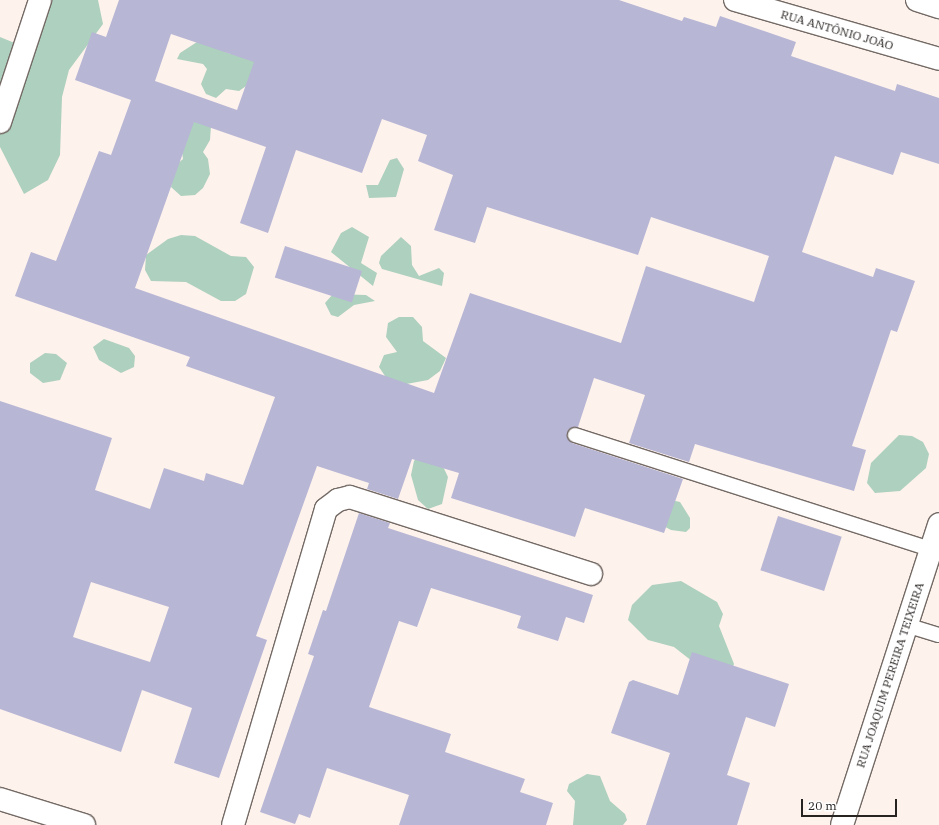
<!DOCTYPE html>
<html>
<head>
<meta charset="utf-8">
<style>
	body { margin:0 }
	#map { position:relative; width:939px; height:825px; overflow:hidden; background:#fef2ec; font-family:"IBM Plex Serif",serif }
	div>[style] { position:absolute }
	.forest>* { inset:0; background:#aed0be }
	.building>* { inset:0; background:#b7b6d5; transform-origin:0 0 }
	.roads { filter:drop-shadow(1px 0 #746a65) drop-shadow(-1px 0 #746a65) drop-shadow(0 1px #746a65) drop-shadow(0 -1px #746a65) }
	.service>* { height:14px; margin:-7px; padding:0 7px; transform-origin:7px; border-radius:7px; background:#fff }
	.minor>* { height:22px; margin:-11px; padding:0 11px; transform-origin:11px; border-radius:11px; background:#fff }
	.tertiary>* { height:22px; margin:-11px; padding:0 11px; transform-origin:11px; border-radius:11px; background:#fff }
	.secondary>* { height:22px; margin:-11px; padding:0 11px; transform-origin:11px; border-radius:11px; background:#fff }
	span { translate:-50% -50%; white-space:nowrap; text-align:center; line-height:1.15; -webkit-text-stroke:3.5px #fff; paint-order:stroke }
	.street-label { font-size:12px; color:#272321 }
	.scale { position:absolute; left:801px; top:799px; width:96px; height:18px; box-sizing:border-box; border:2px solid #272321; border-top:0; padding-left:5px; font-size:12px; line-height:14px; white-space:nowrap; color:#272321; -webkit-text-stroke:3px #fff; paint-order:stroke }
</style>
</head>
<body>
<div id="map">
	<div class="forest">
		<i style="clip-path:polygon(51px 0,98px 0,103px 24px,69px 70px,62px 97px,60px 155px,48px 180px,24px 194px,0 147px,0 37px,22px 46px,41px 27px)"></i>
		<i style="clip-path:polygon(197px 42px,218px 44px,225px 52px,231px 54px,260px 45px,249px 84px,239px 91px,226px 89px,216px 98px,206px 94px,201px 84px,207px 69px,203px 64px,177px 59px,180px 53px)"></i>
		<i style="clip-path:polygon(190px 119px,211px 126px,210px 140px,203px 152px,208px 159px,210px 174px,203px 188px,195px 195px,181px 196px,171px 187px,175px 166px,183px 159px,182px 152px)"></i>
		<i style="clip-path:polygon(397px 158px,404px 169px,396px 197px,369px 198px,366px 185px,378px 185px,390px 160px)"></i>
		<i style="clip-path:polygon(352px 227px,369px 237px,361px 263px,377px 273px,373px 286px,331px 252px,341px 233px)"></i>
		<i style="clip-path:polygon(181px 235px,195px 236px,231px 256px,246px 257px,254px 267px,246px 294px,235px 301px,221px 301px,186px 282px,151px 281px,145px 270px,146px 255px,168px 239px)"></i>
		<i style="clip-path:polygon(401px 237px,411px 246px,412px 265px,419px 276px,439px 268px,444px 273px,442px 286px,382px 269px,379px 263px,381px 256px)"></i>
		<i style="clip-path:polygon(333px 294px,366px 295px,375px 301px,354px 305px,338px 317px,331px 315px,325px 303px)"></i>
		<i style="clip-path:polygon(399px 317px,413px 317px,422px 327px,423px 341px,446px 358px,440px 371px,428px 380px,401px 385px,387px 379px,379px 367px,384px 355px,397px 352px,386px 337px,388px 323px)"></i>
		<i style="clip-path:polygon(104px 339px,129px 348px,135px 356px,134px 367px,121px 373px,99px 360px,93px 347px)"></i>
		<i style="clip-path:polygon(45px 353px,56px 354px,67px 363px,60px 380px,43px 383px,30px 373px,30px 363px)"></i>
		<i style="clip-path:polygon(899px 435px,912px 436px,923px 442px,929px 454px,926px 468px,900px 491px,875px 493px,867px 483px,871px 463px)"></i>
		<i style="clip-path:polygon(423px 450px,436px 452px,448px 477px,442px 504px,428px 509px,418px 500px,411px 475px,414px 461px)"></i>
		<i style="clip-path:polygon(671px 500px,680px 502px,690px 518px,690px 528px,686px 532px,671px 530px,656px 522px)"></i>
		<i style="clip-path:polygon(681px 581px,717px 602px,723px 614px,719px 626px,734px 664px,729px 677px,706px 672px,674px 647px,648px 640px,628px 620px,632px 605px,652px 585px)"></i>
		<i style="clip-path:polygon(587px 774px,600px 776px,610px 801px,625px 814px,627px 820px,623px 825px,573px 825px,575px 801px,567px 791px,569px 784px)"></i>
	</div>
	<div class="building">
		<i style="clip-path:polygon(evenodd,119px 0,619px 0,682px 21px,684px 17px,716px 27px,720px 16px,796px 42px,791px 56px,895px 91px,897px 84px,939px 98px,939px 164px,901px 152px,893px 175px,835px 156px,802px 252px,873px 277px,876px 268px,915px 281px,897px 332px,891px 330px,852px 446px,866px 450px,854px 491px,695px 444px,689px 462px,629px 443px,645px 395px,594px 378px,578px 427px,569px 429px,567px 437px,572px 443px,683px 479px,664px 533px,585px 508px,575px 537px,451px 498px,459px 473px,412px 459px,398px 499px,367px 489px,369px 483px,317px 466px,256px 636px,267px 640px,219px 778px,174px 763px,192px 708px,142px 690px,121px 752px,0 709px,0 401px,112px 438px,95px 490px,150px 509px,164px 468px,204px 481px,206px 473px,243px 485px,275px 397px,186px 366px,190px 357px,15px 296px,31px 252px,56px 261px,99px 151px,111px 155px,131px 100px,75px 80px,92px 32px,106px 37px,119px 0,171px 34px,254px 62px,237px 110px,155px 81px,171px 34px,119px 0,382px 119px,427px 135px,418px 161px,453px 175px,434px 230px,475px 243px,487px 207px,638px 255px,651px 217px,769px 256px,754px 302px,646px 266px,621px 343px,470px 293px,434px 393px,135px 288px,194px 122px,266px 147px,240px 223px,268px 233px,296px 150px,362px 173px,382px 119px,119px 0,91px 582px,169px 607px,150px 662px,73px 637px,91px 582px)"></i>
		<i style="left:285px;top:246px;width:81px;height:33px;rotate:18deg"></i>
		<i style="clip-path:polygon(359px 513px,390px 523px,388px 528px,593px 595px,584px 623px,566px 617px,558px 641px,517px 628px,521px 616px,431px 588px,417px 627px,399px 621px,369px 707px,451px 734px,445px 752px,525px 779px,520px 792px,553px 803px,546px 825px,399px 825px,409px 795px,327px 768px,310px 818px,299px 814px,295px 824px,260px 812px,314px 656px,308px 654px,323px 610px,326px 611px)"></i>
		<i style="left:778px;top:516px;width:67px;height:57px;rotate:18deg"></i>
		<i style="clip-path:polygon(692px 652px,789px 684px,775px 727px,746px 717px,727px 775px,750px 783px,737px 825px,646px 825px,670px 753px,611px 733px,629px 682px,633px 680px,678px 695px)"></i>
	</div>
	<div class="roads">
		<div class="service">
			<i style="left:575px;top:435px;width:374px;rotate:17.8deg"></i>
			<i style="left:906px;top:625px;width:34px;rotate:17deg"></i>
		</div>
		<div class="minor">
			<i style="left:0;top:122px;width:128px;rotate:-71.8deg"></i>
			<i style="left:233px;top:825px;width:329px;rotate:-73.6deg"></i>
			<i style="left:326px;top:509px;width:15px;rotate:-37deg"></i>
			<i style="left:338px;top:500px;width:12px;rotate:-14deg"></i>
			<i style="left:350px;top:497px;width:253px;rotate:17.7deg"></i>
			<i style="left:842px;top:825px;width:316px;rotate:-72.1deg"></i>
		</div>
		<div class="tertiary">
			<i style="left:0;top:799px;width:88px;rotate:17.2deg"></i>
		</div>
		<div class="secondary">
			<i style="left:735px;top:0;width:212px;rotate:16.1deg"></i>
			<i style="left:917px;top:0;width:23px;rotate:18deg"></i>
		</div>
	</div>
	<div class="street-label">
		<span style="left:837px;top:30px;rotate:16deg">RUA ANTÔNIO JOÃO</span>
		<span style="left:890px;top:675px;rotate:-72deg">RUA JOAQUIM PEREIRA TEIXEIRA</span>
	</div>
	<div class="scale">20 m</div>
</div>
</body>
</html>
